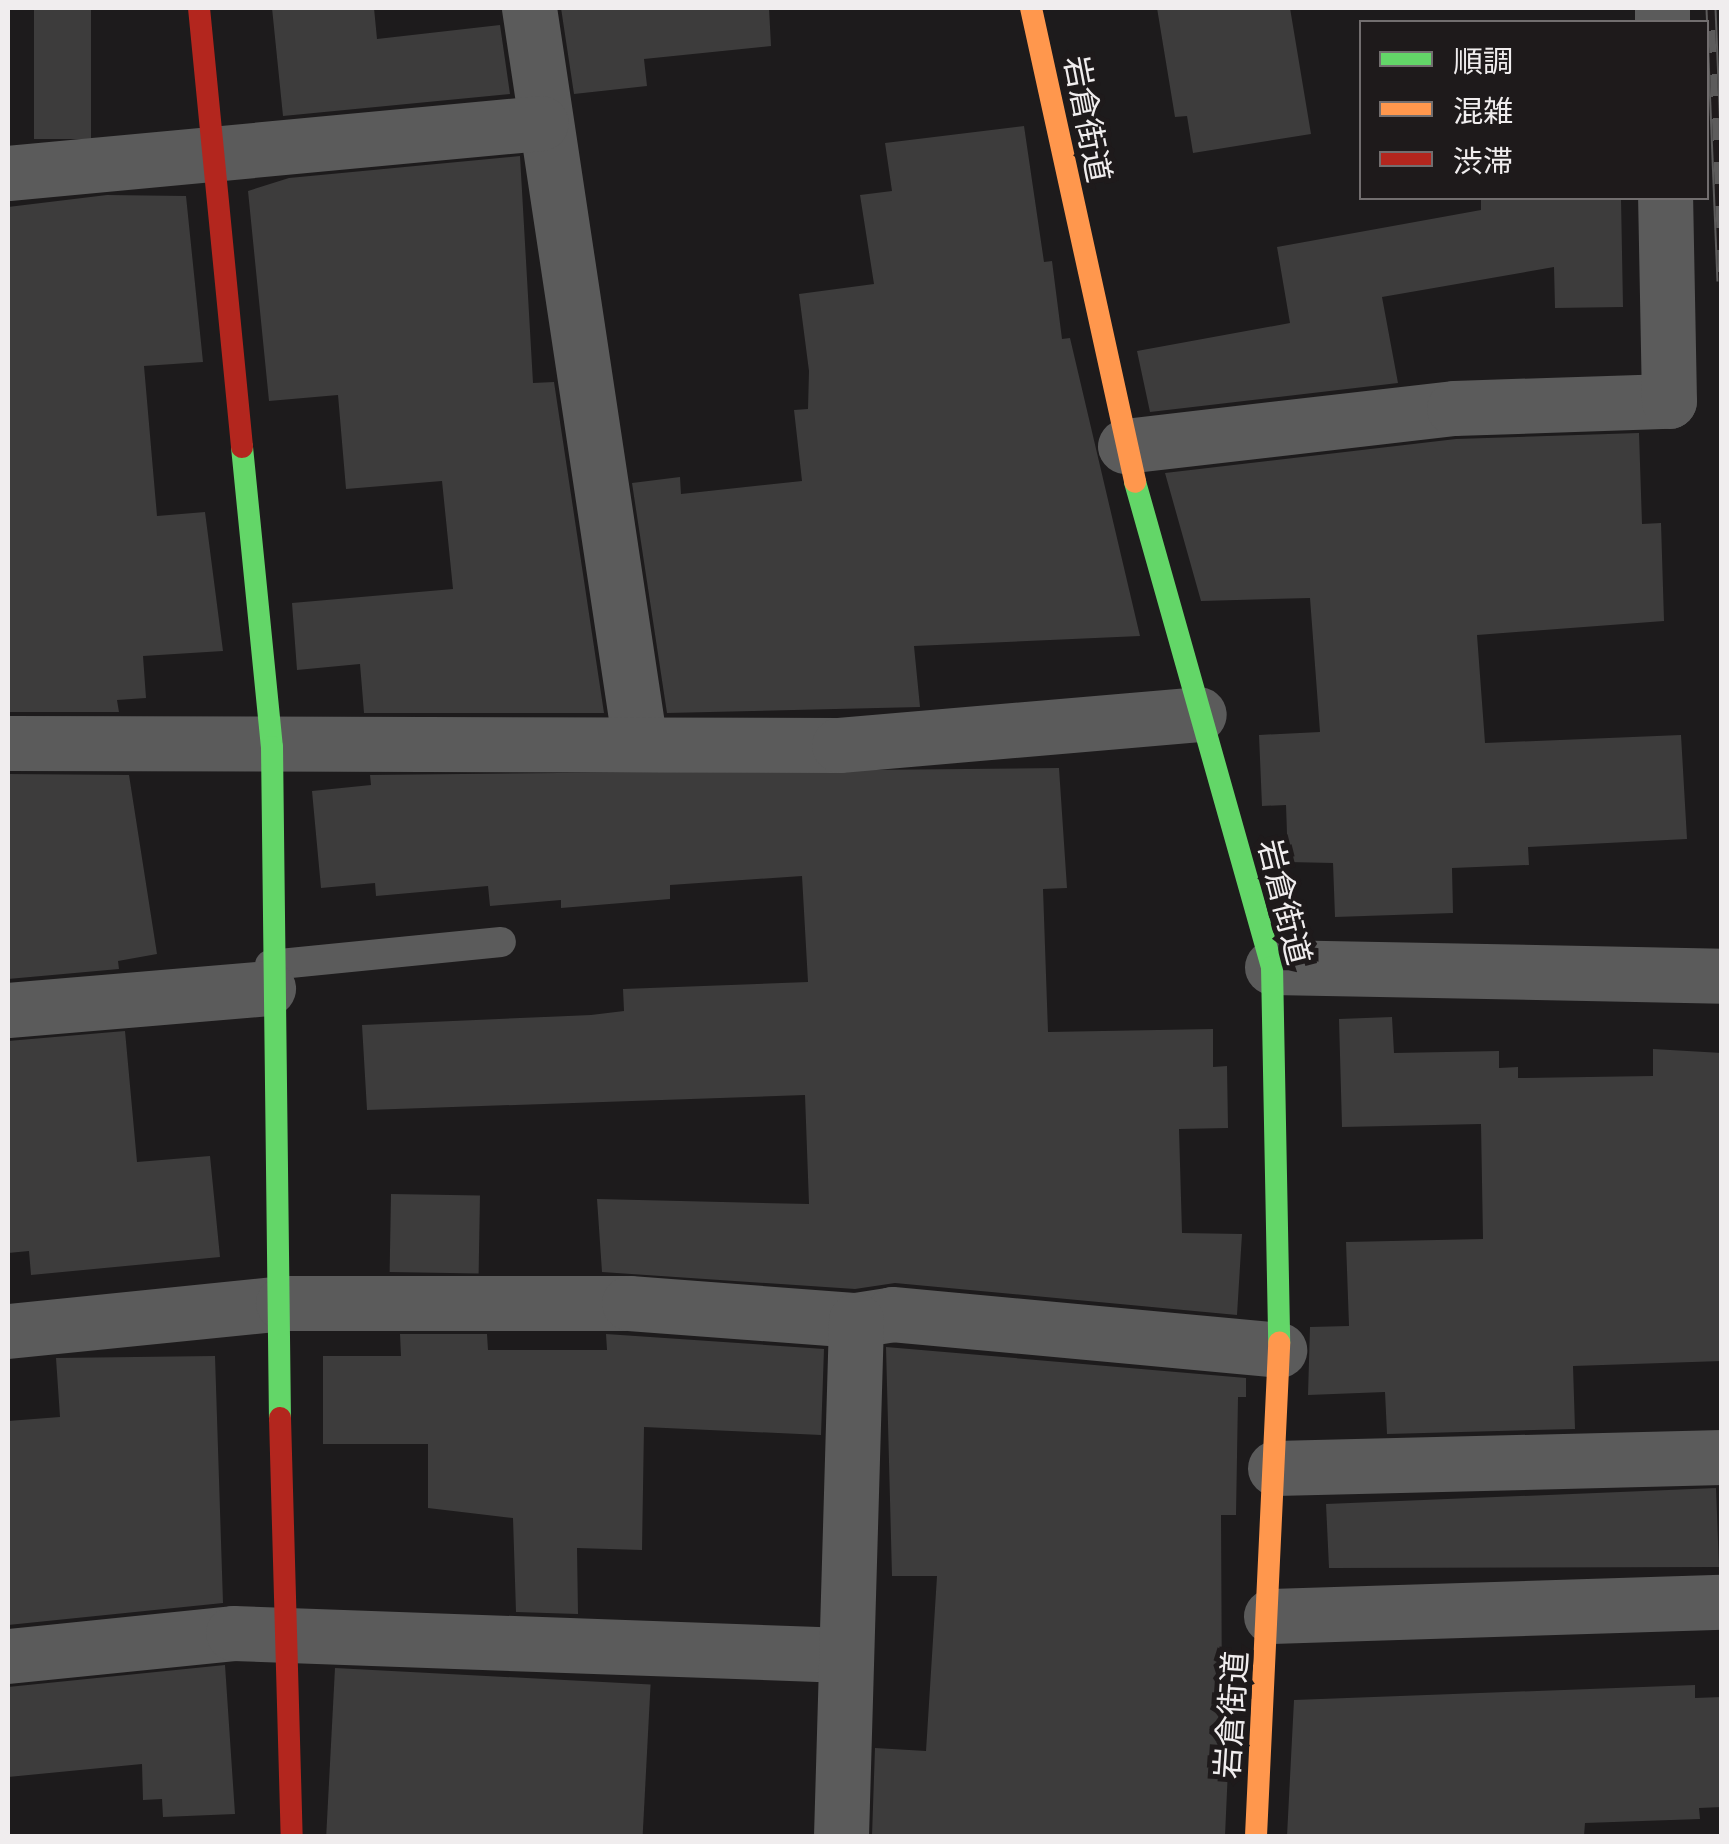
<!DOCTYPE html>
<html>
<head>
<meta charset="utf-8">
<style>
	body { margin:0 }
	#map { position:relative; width:1729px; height:1844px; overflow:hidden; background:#1d1b1c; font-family:"Roboto Condensed","Noto Sans JP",sans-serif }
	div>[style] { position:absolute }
	.building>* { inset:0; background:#3d3c3c; transform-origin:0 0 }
	.lane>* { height:30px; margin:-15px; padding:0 15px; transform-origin:15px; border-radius:15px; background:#5b5b5b }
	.street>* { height:55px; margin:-27.5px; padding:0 27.5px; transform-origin:27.5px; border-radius:27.5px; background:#5b5b5b }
	.fast>* { height:22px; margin:-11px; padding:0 11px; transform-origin:11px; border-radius:11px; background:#63d668 }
	.slow>* { height:22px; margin:-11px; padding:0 11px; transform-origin:11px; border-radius:11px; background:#ff974d }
	.jam>* { height:22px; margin:-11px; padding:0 11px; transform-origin:11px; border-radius:11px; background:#b3261e }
	.rail>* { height:11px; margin-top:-5.5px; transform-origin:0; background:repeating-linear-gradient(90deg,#1e1a1b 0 22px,#5d5c5c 0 44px); box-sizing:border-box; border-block:2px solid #5d5c5c }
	span { translate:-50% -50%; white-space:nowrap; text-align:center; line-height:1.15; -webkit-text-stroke:10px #1e1a1b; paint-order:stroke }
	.street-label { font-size:32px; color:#f0edee }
	.frame { position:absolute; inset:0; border:10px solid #f0edee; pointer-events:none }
	.legend { position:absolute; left:1359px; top:20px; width:350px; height:180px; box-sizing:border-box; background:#1e1a1b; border:2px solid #726e6f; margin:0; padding:12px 18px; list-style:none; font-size:30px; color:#f0edee }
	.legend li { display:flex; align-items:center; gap:20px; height:50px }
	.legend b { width:50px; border:2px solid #726e6f }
</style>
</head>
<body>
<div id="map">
	<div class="building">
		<i style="left:34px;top:8px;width:57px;height:131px"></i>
		<i style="clip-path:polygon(272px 8px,374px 8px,377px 39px,500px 25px,510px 94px,283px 116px)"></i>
		<i style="clip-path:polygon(561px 8px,769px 8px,771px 46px,644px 59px,647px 86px,574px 94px)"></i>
		<i style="clip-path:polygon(1157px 8px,1290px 8px,1311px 134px,1193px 153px,1187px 116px,1175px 117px)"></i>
		<i style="clip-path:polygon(1024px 126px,1044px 262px,1052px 261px,1062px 339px,1070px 338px,1140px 636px,914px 646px,920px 707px,667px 713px,632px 483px,680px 477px,681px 494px,802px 481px,794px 410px,808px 409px,809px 371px,799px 294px,874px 284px,860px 195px,892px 191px,885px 143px)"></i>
		<i style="clip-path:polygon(520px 156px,533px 383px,554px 382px,604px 713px,364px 713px,360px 664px,297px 670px,292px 603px,453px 589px,442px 481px,346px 489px,338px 395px,269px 401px,248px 191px,289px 178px)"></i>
		<i style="clip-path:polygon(107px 195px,186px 196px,203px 362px,144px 366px,157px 516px,205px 512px,223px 651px,143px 656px,146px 698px,117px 700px,119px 712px,8px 712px,8px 207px)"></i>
		<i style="clip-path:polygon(1481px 198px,1621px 198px,1623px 307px,1555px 308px,1554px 267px,1382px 297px,1398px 383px,1150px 412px,1137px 351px,1290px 323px,1277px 247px,1481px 210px)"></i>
		<i style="clip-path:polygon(1639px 433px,1642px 524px,1661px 523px,1664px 621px,1477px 635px,1485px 743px,1681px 735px,1687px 839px,1528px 847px,1529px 865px,1452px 868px,1453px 913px,1335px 917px,1333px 863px,1288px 862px,1286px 805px,1262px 806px,1259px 735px,1320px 732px,1310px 598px,1201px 601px,1165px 473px,1456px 439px)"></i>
		<i style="clip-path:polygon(1059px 768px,1067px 888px,1043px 889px,1048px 1032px,1213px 1029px,1213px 1067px,1227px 1066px,1228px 1128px,1179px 1129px,1182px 1233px,1242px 1234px,1237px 1315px,895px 1283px,855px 1289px,602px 1272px,597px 1199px,809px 1204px,805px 1095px,367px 1110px,362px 1025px,591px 1015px,624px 1011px,623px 989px,808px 982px,802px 876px,670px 885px,670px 899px,561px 908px,561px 900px,490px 906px,488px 886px,376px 896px,375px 883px,321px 888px,312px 791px,371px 785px,370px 775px)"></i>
		<i style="clip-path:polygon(8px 774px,129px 775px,157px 954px,118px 961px,119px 969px,8px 979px)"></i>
		<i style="clip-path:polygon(1392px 1017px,1394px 1053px,1499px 1051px,1499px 1068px,1518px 1067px,1518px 1078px,1653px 1076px,1653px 1049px,1722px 1053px,1722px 1361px,1573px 1366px,1575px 1429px,1387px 1434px,1385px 1392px,1308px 1395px,1310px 1327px,1349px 1326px,1346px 1242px,1483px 1239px,1481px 1124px,1342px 1127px,1339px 1019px)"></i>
		<i style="clip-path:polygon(125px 1031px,137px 1162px,210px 1156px,220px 1257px,31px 1275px,29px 1251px,8px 1253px,8px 1041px)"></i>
		<i style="left:391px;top:1194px;width:89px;height:78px;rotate:1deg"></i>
		<i style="clip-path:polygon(400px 1334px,487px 1334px,488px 1350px,607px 1350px,606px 1334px,824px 1349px,821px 1435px,644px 1427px,642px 1550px,577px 1548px,578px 1614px,516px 1612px,513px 1518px,428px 1508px,428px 1444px,323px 1444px,323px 1356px,401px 1356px)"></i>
		<i style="clip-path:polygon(886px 1347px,1246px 1378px,1246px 1397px,1238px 1397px,1236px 1515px,1221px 1515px,1222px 1703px,1231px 1702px,1225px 1836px,872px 1836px,875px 1748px,926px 1751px,937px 1576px,892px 1576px)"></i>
		<i style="clip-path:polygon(215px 1356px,223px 1603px,8px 1625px,8px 1421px,60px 1417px,56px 1358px)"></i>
		<i style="clip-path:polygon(1716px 1488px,1719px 1567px,1329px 1568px,1326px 1504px)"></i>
		<i style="clip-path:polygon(225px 1665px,235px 1814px,163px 1817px,162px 1799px,143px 1800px,142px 1764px,8px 1777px,8px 1687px)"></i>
		<i style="left:335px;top:1668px;width:316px;height:168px;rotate:3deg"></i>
		<i style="clip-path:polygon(1695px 1685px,1695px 1698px,1722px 1697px,1722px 1807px,1699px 1808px,1700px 1819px,1585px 1823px,1584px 1836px,1287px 1836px,1294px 1700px)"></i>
	</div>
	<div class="lane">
		<i style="left:270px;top:965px;width:232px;rotate:-5.7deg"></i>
	</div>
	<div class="street">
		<i style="left:529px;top:8px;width:738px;rotate:81.43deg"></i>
		<i style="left:1662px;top:8px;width:14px;rotate:90deg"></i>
		<i style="left:8px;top:173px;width:535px;rotate:-5.36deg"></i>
		<i style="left:1125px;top:446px;width:331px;rotate:-6.6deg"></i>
		<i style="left:1454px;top:408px;width:215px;rotate:-1.9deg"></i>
		<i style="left:1669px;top:401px;width:203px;rotate:-91.1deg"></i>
		<i style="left:8px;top:743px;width:831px;rotate:0.14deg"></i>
		<i style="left:839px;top:745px;width:361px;rotate:-4.9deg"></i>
		<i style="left:1272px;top:967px;width:450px;rotate:1.1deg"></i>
		<i style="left:8px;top:1010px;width:261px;rotate:-4.8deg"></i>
		<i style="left:8px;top:1331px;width:276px;rotate:-5.8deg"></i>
		<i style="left:283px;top:1303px;width:346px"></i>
		<i style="left:629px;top:1303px;width:228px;rotate:4.3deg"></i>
		<i style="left:856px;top:1320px;width:36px;rotate:-9deg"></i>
		<i style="left:892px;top:1314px;width:389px;rotate:5.3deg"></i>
		<i style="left:1275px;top:1468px;width:447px;rotate:-1.4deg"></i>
		<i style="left:1271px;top:1616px;width:451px;rotate:-1.8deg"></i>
		<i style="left:8px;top:1656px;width:226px;rotate:-5.8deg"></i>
		<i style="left:233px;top:1633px;width:613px;rotate:2.06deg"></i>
		<i style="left:841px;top:1836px;width:516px;rotate:-88.33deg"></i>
	</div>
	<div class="fast">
		<i style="left:242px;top:447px;width:301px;rotate:84.3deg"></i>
		<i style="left:272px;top:747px;width:671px;rotate:89.32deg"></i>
		<i style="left:1135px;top:482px;width:504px;rotate:74.23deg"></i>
		<i style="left:1272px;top:967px;width:376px;rotate:88.9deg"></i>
	</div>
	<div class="slow">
		<i style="left:1031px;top:8px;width:485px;rotate:77.6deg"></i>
		<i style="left:1256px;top:1836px;width:494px;rotate:-87.3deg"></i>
	</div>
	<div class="jam">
		<i style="left:199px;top:8px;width:441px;rotate:84.4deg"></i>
		<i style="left:280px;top:1418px;width:418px;rotate:88.4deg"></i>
	</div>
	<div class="rail">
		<i style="left:1711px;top:8px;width:273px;rotate:87.7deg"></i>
	</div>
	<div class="street-label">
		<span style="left:1087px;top:119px;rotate:79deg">岩倉街道</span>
		<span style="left:1284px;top:902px;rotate:76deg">岩倉街道</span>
		<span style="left:1232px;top:1715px;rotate:-86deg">岩倉街道</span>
	</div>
	<div class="frame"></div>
	<ul class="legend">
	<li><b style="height:12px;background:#63d668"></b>順調</li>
	<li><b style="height:12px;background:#ff974d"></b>混雑</li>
	<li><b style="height:12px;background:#b3261e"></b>渋滞</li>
	</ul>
</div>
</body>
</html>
